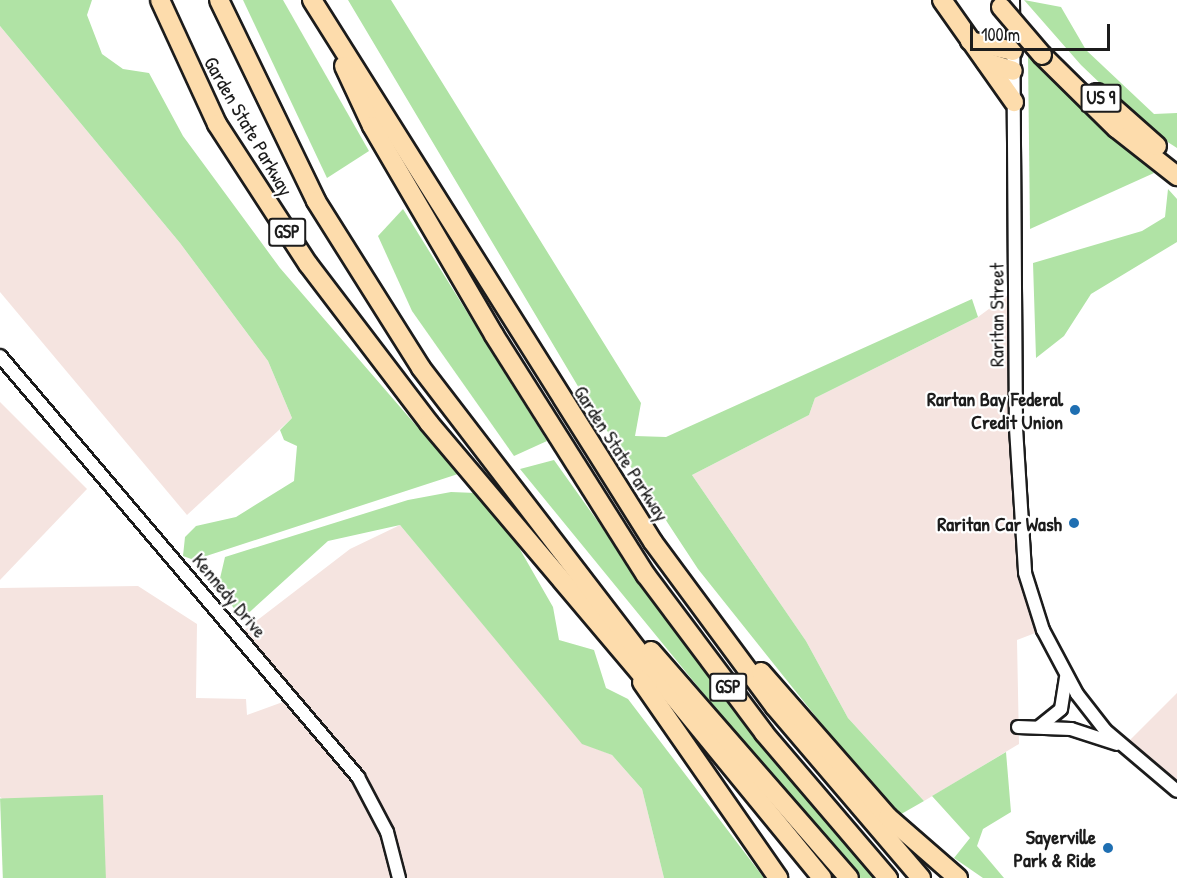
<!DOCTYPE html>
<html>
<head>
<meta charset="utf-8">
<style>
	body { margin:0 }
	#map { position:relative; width:1177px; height:878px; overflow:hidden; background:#fff; font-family:"Patrick Hand",sans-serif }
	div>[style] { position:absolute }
	.built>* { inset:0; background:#f5e4e0 }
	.green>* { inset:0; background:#b0e3a5; transform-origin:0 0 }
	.roads { filter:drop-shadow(2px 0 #1c1c1c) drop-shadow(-2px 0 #1c1c1c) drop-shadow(0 2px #1c1c1c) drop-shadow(0 -2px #1c1c1c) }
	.minor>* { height:12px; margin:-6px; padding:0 6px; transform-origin:6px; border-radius:6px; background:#fff }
	.highway>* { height:18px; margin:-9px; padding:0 9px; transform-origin:9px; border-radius:9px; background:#fddcac }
	.bridges { filter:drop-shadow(2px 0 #1c1c1c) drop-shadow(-2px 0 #1c1c1c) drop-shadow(0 2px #1c1c1c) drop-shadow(0 -2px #1c1c1c) }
	.highway-bridge>* { height:18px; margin:-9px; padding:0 9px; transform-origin:9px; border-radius:9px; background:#fddcac }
	.dots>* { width:16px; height:16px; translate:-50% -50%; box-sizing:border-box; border:3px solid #fff; border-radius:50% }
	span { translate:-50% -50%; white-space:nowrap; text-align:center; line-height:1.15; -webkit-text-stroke:4.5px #fff; paint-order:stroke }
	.shield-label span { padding:2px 4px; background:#fff; border:2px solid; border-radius:4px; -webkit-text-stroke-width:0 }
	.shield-label { font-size:18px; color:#1c1c1c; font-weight:700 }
	.street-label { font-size:20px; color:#1c1c1c }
	.poi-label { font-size:20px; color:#1c1c1c; font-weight:700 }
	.right { translate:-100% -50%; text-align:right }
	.scale { position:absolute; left:970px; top:24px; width:140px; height:27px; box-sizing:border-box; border:3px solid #1c1c1c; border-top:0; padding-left:8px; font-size:18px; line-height:21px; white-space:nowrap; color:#1c1c1c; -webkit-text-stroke:4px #fff; paint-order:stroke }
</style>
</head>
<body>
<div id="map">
	<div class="built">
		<i style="clip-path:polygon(0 26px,180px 243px,268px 361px,292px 418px,187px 515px,0 292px)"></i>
		<i style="clip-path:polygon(1016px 289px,1021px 543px,1043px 630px,1017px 640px,1019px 744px,924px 801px,848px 718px,806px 641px,692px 475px,809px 415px,815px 398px,978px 317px)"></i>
		<i style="clip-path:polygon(0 402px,87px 489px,0 580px)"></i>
		<i style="clip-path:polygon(400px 525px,582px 743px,612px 755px,642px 789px,664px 878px,103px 878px,0 797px,0 588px,138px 586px,197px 624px,196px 698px,246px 699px,247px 715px,291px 699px,238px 635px,350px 549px)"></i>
		<i style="clip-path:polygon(1177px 693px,1177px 791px,1124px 746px)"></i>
	</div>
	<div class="green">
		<i style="clip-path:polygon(0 0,92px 0,87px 15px,102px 54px,123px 69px,149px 73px,183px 136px,280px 268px,458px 474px,194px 560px,183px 556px,185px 537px,196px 526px,236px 517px,294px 481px,297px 446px,284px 440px,280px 430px,292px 418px,268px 361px,180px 243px,0 26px)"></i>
		<i style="clip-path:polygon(243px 0,283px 0,369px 151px,327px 178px)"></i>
		<i style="clip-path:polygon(348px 0,391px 0,641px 403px,635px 436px,666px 437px,972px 299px,978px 317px,815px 398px,809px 415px,692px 475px,806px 641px,848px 718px,924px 801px,896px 817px,698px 569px,579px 388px)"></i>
		<i style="clip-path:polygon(1024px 0,1061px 7px,1086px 50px,1154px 114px,1177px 113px,1177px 148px,1149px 130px,1081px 65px)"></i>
		<i style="clip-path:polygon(1028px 55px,1154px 173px,1030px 229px)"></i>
		<i style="clip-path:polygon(1168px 189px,1177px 199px,1177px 242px,1091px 294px,1064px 336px,1036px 358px,1033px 263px,1142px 231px,1165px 217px)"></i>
		<i style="clip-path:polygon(403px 209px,444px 275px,547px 441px,514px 456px,412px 311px,378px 236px)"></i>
		<i style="clip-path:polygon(554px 460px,712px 682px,877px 878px,860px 878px,775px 781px,520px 469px)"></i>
		<i style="clip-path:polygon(451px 492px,476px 493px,518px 546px,553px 607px,559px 640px,594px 650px,606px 688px,628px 699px,764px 878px,664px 878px,642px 789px,612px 755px,582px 744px,400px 525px,328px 541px,242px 619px,218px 587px,225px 557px,408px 500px)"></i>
		<i style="clip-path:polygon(1006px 752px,1011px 812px,983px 829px,977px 846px,1004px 878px,983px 878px,954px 858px,970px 838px,932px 796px)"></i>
		<i style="left:103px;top:795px;width:83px;height:103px;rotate:88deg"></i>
	</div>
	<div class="roads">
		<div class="minor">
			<i style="left:1013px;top:0;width:428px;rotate:89.6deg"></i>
			<i style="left:1016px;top:428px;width:145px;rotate:86.4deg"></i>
			<i style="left:1025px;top:573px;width:60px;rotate:72.5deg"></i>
			<i style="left:1043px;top:630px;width:72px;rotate:62deg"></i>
			<i style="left:1077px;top:694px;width:46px;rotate:52.1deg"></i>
			<i style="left:1105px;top:730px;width:94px;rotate:40.3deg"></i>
			<i style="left:0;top:356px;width:553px;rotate:49.62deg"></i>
			<i style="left:358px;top:777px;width:62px;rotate:62.2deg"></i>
			<i style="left:387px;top:832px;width:48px;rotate:75.4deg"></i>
			<i style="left:1018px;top:727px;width:53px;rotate:2.2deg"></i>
			<i style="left:1071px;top:729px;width:48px;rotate:18.1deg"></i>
			<i style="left:1039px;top:727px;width:28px;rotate:-39deg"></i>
			<i style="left:1061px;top:709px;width:32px;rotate:-81deg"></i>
		</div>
		<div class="highway">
			<i style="left:160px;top:0;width:136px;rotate:65.3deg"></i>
			<i style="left:217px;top:124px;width:167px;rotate:57deg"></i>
			<i style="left:308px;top:264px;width:200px;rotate:52.7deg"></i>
			<i style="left:429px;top:423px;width:350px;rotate:49.8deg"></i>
			<i style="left:219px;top:0;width:223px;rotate:64.2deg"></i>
			<i style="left:316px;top:201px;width:197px;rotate:57.8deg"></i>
			<i style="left:421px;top:368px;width:401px;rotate:52.5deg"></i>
			<i style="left:665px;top:686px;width:248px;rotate:50.7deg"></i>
			<i style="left:312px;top:0;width:640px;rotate:57.82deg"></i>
			<i style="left:653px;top:542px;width:205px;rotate:53.5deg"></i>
			<i style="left:775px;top:707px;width:225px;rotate:49.5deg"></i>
			<i style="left:942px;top:0;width:125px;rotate:54.8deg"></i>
			<i style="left:970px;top:41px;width:44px;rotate:13.1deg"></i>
			<i style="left:1042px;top:55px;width:104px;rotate:44.6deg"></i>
			<i style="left:1116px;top:128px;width:78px;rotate:38.2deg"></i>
			<i style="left:986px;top:62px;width:28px;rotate:18deg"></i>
			<i style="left:344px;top:66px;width:66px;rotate:65deg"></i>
			<i style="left:372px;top:126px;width:242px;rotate:59.7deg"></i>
			<i style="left:494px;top:335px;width:284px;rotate:57.7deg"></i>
			<i style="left:646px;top:575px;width:197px;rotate:53.2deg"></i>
			<i style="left:764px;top:733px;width:191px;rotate:49.5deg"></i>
			<i style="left:1097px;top:93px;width:80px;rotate:41.5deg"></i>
			<i style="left:651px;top:651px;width:301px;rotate:48.9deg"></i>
			<i style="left:761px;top:672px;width:193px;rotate:48.8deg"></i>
			<i style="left:888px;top:817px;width:93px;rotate:41.1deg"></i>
			<i style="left:642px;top:682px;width:239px;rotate:55.2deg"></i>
		</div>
	</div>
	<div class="bridges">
		<div class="highway-bridge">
			<i style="left:1001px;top:7px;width:63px;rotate:49.5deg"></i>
		</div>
	</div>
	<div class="dots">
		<i style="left:1075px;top:410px;background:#1f6fb2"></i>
		<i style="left:1074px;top:523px;background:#1f6fb2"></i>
		<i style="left:1108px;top:848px;background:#1f6fb2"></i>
	</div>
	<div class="shield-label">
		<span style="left:1101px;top:98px">US 9</span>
		<span style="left:287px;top:232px">GSP</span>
		<span style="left:728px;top:687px">GSP</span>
	</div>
	<div class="street-label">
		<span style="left:249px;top:126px;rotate:60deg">Garden State Parkway</span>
		<span style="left:996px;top:315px;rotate:-90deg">Raritan Street</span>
		<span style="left:622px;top:453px;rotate:57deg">Garden State Parkway</span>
		<span style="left:230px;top:595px;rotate:50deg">Kennedy Drive</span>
	</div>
	<div class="poi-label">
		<span class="right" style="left:1063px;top:410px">Rartan Bay Federal<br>Credit Union</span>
		<span class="right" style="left:1062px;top:523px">Raritan Car Wash</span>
		<span class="right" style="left:1096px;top:848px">Sayerville<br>Park &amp; Ride</span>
	</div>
	<div class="scale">100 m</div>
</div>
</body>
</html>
